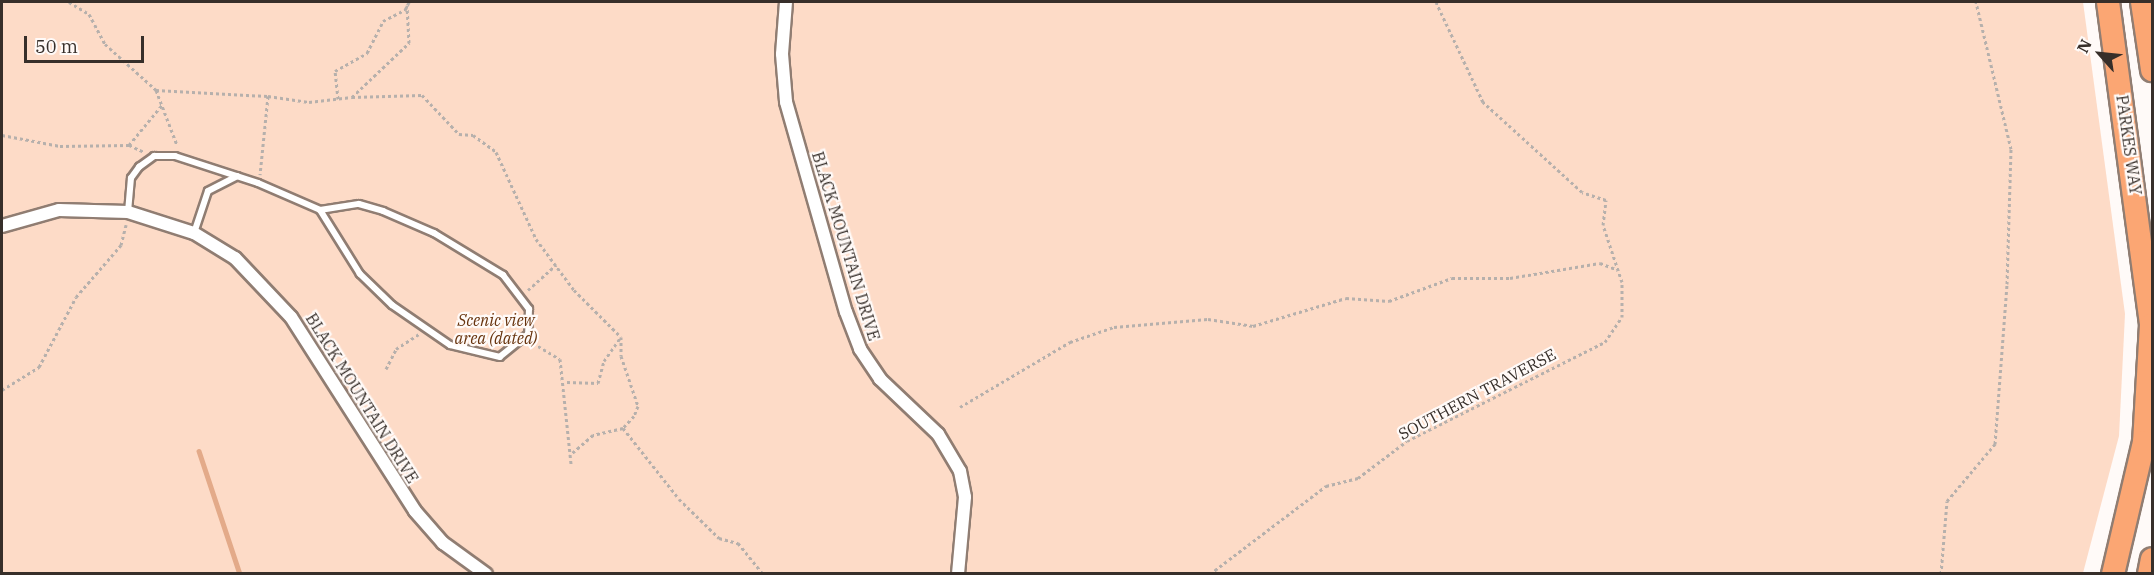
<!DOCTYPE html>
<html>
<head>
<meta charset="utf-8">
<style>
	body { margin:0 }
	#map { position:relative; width:2154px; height:575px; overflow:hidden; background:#fffaf8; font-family:"IBM Plex Serif",serif }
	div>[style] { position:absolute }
	.green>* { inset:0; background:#fddbc7 }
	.stream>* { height:4.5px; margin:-2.25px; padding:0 2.25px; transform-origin:2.25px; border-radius:2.25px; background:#e3aa89 }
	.path>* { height:3px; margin-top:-1.5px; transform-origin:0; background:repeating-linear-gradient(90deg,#b6b0ac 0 3px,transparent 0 6px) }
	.roads { filter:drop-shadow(2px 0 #907d72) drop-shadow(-2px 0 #907d72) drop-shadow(0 2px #907d72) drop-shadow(0 -2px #907d72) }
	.lane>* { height:6px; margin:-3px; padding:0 3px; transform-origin:3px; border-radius:3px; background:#fff }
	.street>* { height:12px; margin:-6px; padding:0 6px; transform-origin:6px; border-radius:6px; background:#fff }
	.highway>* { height:22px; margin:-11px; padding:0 11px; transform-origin:11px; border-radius:11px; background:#fba673 }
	span { translate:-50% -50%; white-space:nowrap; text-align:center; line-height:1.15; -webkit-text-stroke:4.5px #fffaf8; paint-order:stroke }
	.street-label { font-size:16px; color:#372f2a }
	.park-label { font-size:16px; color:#68340e; font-style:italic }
	.frame { position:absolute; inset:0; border:3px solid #372f2a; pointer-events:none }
	.north { position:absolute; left:2070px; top:24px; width:60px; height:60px; -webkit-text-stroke:4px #fffaf8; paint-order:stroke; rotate:297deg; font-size:16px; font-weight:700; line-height:24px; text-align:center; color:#372f2a }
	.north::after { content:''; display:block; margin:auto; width:21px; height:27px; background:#372f2a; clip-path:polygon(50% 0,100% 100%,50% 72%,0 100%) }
	.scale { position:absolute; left:24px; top:36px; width:120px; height:27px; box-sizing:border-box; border:3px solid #372f2a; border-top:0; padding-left:8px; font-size:18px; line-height:21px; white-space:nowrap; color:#372f2a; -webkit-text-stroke:4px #fffaf8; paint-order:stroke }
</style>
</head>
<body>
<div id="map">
	<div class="green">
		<i style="clip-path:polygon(2px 2px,2083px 2px,2125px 314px,2119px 436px,2083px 573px,2px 573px)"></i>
	</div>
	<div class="stream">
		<i style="left:199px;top:451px;width:130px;rotate:71.6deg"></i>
	</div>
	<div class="path">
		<i style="left:69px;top:2px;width:23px;rotate:31deg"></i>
		<i style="left:89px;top:14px;width:34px;rotate:62deg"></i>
		<i style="left:105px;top:44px;width:69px;rotate:42deg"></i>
		<i style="left:156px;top:90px;width:59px;rotate:69.1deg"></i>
		<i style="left:156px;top:90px;width:112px;rotate:3.1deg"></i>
		<i style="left:268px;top:96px;width:79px;rotate:95.8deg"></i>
		<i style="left:268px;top:96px;width:41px;rotate:8.3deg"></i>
		<i style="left:309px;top:102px;width:43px;rotate:-6.6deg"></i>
		<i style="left:352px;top:97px;width:79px;rotate:-43.5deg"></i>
		<i style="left:409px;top:43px;width:38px;rotate:-93deg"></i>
		<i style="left:352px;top:97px;width:70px;rotate:-1.6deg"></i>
		<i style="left:422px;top:95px;width:54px;rotate:46.5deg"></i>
		<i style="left:459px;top:134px;width:14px;rotate:4deg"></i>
		<i style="left:473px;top:135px;width:29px;rotate:36deg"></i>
		<i style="left:496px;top:152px;width:96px;rotate:65.3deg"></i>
		<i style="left:536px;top:239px;width:64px;rotate:53.3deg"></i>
		<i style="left:574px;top:290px;width:66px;rotate:45deg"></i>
		<i style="left:621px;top:337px;width:19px;rotate:90deg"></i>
		<i style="left:621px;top:356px;width:53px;rotate:71.2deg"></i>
		<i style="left:638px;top:406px;width:11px;rotate:112deg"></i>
		<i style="left:634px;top:416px;width:16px;rotate:133deg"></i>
		<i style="left:623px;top:428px;width:31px;rotate:167deg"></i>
		<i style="left:593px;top:435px;width:30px;rotate:139deg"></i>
		<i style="left:338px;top:99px;width:28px;rotate:-96deg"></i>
		<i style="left:335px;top:71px;width:37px;rotate:-29deg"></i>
		<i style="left:367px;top:53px;width:36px;rotate:-63deg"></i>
		<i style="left:383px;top:21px;width:25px;rotate:-27deg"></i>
		<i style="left:405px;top:10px;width:9px;rotate:-63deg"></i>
		<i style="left:2px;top:135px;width:59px;rotate:10.7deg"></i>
		<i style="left:60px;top:146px;width:69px;rotate:-0.8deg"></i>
		<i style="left:129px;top:145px;width:17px;rotate:25deg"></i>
		<i style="left:129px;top:145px;width:52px;rotate:-50.5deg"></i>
		<i style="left:528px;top:290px;width:38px;rotate:-42deg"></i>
		<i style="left:533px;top:343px;width:31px;rotate:31deg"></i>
		<i style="left:560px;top:359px;width:106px;rotate:84deg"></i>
		<i style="left:386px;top:369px;width:22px;rotate:-63deg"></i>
		<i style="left:396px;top:349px;width:27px;rotate:-33deg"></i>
		<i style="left:567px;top:382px;width:31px;rotate:2deg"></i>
		<i style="left:598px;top:383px;width:23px;rotate:-75deg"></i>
		<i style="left:604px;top:361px;width:29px;rotate:-55deg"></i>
		<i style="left:2px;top:390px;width:44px;rotate:-31.9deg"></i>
		<i style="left:39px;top:367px;width:79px;rotate:-62.1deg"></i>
		<i style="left:76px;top:297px;width:69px;rotate:-49.1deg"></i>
		<i style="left:121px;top:245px;width:21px;rotate:-76deg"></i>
		<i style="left:960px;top:407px;width:128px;rotate:-30.6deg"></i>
		<i style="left:1070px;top:342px;width:46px;rotate:-18.8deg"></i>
		<i style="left:1114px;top:327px;width:94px;rotate:-4.9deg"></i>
		<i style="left:1208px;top:319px;width:46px;rotate:8.8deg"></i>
		<i style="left:1253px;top:326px;width:97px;rotate:-16.8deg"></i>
		<i style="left:1346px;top:298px;width:43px;rotate:4deg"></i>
		<i style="left:1389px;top:301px;width:67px;rotate:-20.1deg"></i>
		<i style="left:1452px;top:278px;width:58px"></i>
		<i style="left:1510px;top:278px;width:91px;rotate:-9.5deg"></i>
		<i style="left:1600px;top:263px;width:19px;rotate:21deg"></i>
		<i style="left:623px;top:428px;width:90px;rotate:51.7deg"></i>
		<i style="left:679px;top:499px;width:56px;rotate:44.3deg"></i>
		<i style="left:719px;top:538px;width:20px;rotate:15deg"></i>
		<i style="left:738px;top:543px;width:40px;rotate:51deg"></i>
		<i style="left:1210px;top:574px;width:146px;rotate:-37.2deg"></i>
		<i style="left:1326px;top:486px;width:33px;rotate:-14deg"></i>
		<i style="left:1358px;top:478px;width:61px;rotate:-37.1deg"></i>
		<i style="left:1407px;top:441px;width:221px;rotate:-26.6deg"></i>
		<i style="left:1605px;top:342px;width:30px;rotate:-56deg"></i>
		<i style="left:1622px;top:317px;width:35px;rotate:-90deg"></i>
		<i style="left:1622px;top:282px;width:60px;rotate:-108.4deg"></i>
		<i style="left:1603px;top:225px;width:25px;rotate:-83deg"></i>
		<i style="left:1606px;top:200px;width:25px;rotate:-162deg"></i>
		<i style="left:1582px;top:192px;width:134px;rotate:-137.7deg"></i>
		<i style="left:1483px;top:102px;width:110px;rotate:-115.2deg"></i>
		<i style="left:1941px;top:574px;width:73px;rotate:-85.3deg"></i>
		<i style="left:1947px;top:501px;width:75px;rotate:-49.9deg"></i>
		<i style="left:1995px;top:444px;width:160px;rotate:-85.7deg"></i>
		<i style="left:2007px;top:284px;width:135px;rotate:-88.3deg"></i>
		<i style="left:2011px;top:149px;width:151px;rotate:-103.4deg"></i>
	</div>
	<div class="roads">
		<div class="lane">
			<i style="left:128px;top:212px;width:34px;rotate:-85deg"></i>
			<i style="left:131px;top:178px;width:14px;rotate:-54deg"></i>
			<i style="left:139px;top:167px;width:19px;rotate:-36deg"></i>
			<i style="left:154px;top:156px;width:21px"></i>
			<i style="left:175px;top:156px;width:87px;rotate:18deg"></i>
			<i style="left:258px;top:183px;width:68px;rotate:23.5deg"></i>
			<i style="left:320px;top:210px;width:39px;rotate:-9deg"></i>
			<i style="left:359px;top:204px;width:25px;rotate:16deg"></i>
			<i style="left:383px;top:211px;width:56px;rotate:23.3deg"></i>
			<i style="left:434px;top:233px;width:81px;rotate:31.3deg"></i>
			<i style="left:503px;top:275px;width:43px;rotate:52.6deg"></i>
			<i style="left:529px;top:309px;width:25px;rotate:92deg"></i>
			<i style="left:528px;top:334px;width:36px;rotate:141deg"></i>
			<i style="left:500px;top:357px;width:51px;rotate:-166.5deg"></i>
			<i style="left:450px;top:345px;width:70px;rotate:-145.4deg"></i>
			<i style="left:392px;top:305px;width:45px;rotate:-135.9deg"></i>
			<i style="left:360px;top:274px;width:75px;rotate:-122deg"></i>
			<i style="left:194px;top:233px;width:44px;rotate:-71.6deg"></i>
			<i style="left:208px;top:191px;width:33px;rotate:-27deg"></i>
		</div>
		<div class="street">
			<i style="left:786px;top:2px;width:52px;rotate:94.4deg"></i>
			<i style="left:782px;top:54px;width:48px;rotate:85.2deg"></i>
			<i style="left:786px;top:102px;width:218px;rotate:74.1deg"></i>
			<i style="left:846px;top:312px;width:40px;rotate:69deg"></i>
			<i style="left:860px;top:349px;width:36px;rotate:56deg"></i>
			<i style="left:880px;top:379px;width:80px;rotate:43.5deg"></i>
			<i style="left:938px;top:434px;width:43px;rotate:59.3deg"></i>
			<i style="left:960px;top:471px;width:26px;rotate:79deg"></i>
			<i style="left:965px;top:497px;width:77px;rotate:95.2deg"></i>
			<i style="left:2px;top:226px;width:59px;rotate:-15.7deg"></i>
			<i style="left:59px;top:210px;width:69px;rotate:1.7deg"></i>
			<i style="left:128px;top:212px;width:69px;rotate:17.7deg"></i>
			<i style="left:194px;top:233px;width:48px;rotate:31.4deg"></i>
			<i style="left:235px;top:258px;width:81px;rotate:46.5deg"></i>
			<i style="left:291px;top:317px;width:230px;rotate:57.4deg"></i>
			<i style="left:415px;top:511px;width:43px;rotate:48.8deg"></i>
			<i style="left:443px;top:543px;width:53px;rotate:35.8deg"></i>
		</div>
		<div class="highway">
			<i style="left:2108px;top:2px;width:326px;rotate:82.4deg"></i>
			<i style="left:2151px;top:325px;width:117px;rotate:93.4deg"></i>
			<i style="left:2144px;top:442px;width:136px;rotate:103.2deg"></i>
			<i style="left:2142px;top:2px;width:69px;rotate:81.6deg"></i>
			<i style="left:2149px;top:574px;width:15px;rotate:-79deg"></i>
		</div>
	</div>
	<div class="street-label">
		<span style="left:2129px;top:145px;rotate:82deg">PARKES WAY</span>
		<span style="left:846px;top:246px;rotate:73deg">BLACK MOUNTAIN DRIVE</span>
		<span style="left:1477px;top:394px;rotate:-28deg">SOUTHERN TRAVERSE</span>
		<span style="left:362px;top:398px;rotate:58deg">BLACK MOUNTAIN DRIVE</span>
	</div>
	<div class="park-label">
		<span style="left:496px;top:329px">Scenic view<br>area (dated)</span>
	</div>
	<div class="frame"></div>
	<div class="north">N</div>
	<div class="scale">50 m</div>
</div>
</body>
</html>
